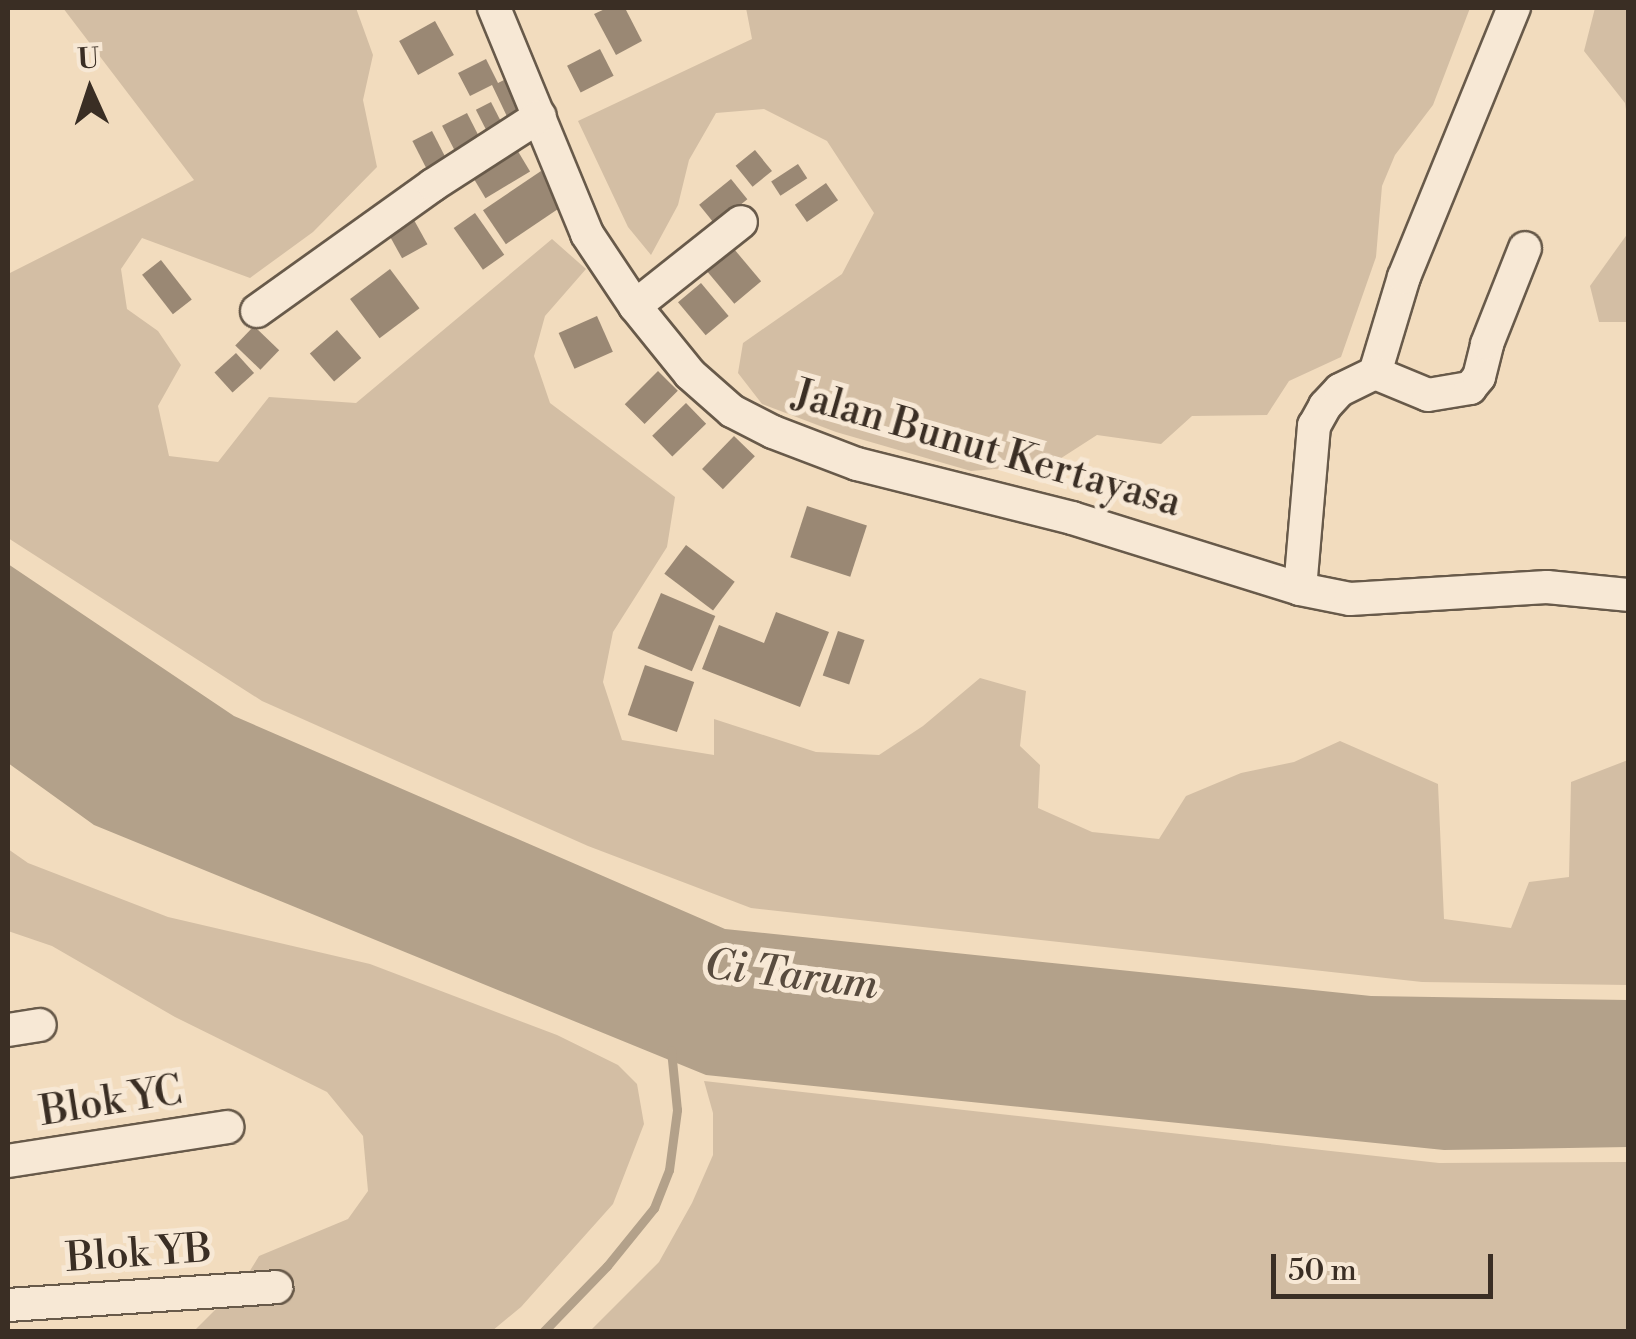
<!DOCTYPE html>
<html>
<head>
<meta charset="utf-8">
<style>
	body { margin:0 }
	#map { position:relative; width:1636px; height:1339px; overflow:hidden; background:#f2dcbe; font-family:"Libre Bodoni",serif }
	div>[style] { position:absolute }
	.green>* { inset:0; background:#d3bea4 }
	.water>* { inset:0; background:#b3a18a }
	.stream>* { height:9px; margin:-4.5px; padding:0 4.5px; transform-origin:4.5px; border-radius:4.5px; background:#b3a18a }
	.building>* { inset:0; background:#9a8874; transform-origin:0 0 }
	.roads { filter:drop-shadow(2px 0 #685a4a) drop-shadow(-2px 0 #685a4a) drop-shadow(0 2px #685a4a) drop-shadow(0 -2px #685a4a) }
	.minor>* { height:32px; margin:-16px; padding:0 16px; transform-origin:16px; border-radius:16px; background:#f7e8d5 }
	span { translate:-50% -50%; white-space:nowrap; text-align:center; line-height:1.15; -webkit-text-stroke:10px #f7e8d5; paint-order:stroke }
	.street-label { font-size:40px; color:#3a2e24 }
	.water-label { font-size:42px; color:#584b3e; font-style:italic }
	.frame { position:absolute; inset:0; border:10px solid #3a2e24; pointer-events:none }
	.north { position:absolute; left:40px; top:40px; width:100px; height:100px; -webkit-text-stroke:8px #f7e8d5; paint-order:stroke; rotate:357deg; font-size:28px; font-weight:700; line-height:40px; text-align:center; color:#3a2e24 }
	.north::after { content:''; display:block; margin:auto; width:35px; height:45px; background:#3a2e24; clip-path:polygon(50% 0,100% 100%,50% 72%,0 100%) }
	.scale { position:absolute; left:1271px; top:1254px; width:222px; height:45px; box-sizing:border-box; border:5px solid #3a2e24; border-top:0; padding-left:12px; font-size:30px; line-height:35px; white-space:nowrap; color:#3a2e24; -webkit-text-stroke:8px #f7e8d5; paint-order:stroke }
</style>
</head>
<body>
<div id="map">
	<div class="green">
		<i style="clip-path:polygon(63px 8px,356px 8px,373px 55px,363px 100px,377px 167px,313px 232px,250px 278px,142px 238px,121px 269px,127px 309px,158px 331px,181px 365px,158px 406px,169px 456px,218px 462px,269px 397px,356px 403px,552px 239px,586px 269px,545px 316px,534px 356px,550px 403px,675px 497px,667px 547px,613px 632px,603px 682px,622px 740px,714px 755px,714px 719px,816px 752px,879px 755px,923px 726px,980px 678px,1026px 691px,1020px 746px,1040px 765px,1038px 808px,1092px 832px,1159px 839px,1186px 796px,1241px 773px,1294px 762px,1340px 741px,1438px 784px,1444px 919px,1511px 928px,1529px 882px,1569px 877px,1571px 782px,1628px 760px,1628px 985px,1422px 982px,751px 908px,588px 846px,262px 701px,8px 538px,8px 274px,194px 180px)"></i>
		<i style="clip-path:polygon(746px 8px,1470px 8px,1433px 105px,1395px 155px,1382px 186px,1376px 257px,1341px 357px,1289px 381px,1267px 415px,1192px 416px,1161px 444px,1097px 435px,1052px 464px,971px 471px,836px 432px,762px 404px,738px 373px,743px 343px,842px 274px,874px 213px,827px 141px,764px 109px,716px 113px,689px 160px,678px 205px,651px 255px,628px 227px,578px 121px,752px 39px)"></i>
		<i style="clip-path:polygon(1595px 8px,1628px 8px,1628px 122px,1625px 103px,1584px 51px)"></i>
		<i style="clip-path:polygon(1628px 233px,1628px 322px,1599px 322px,1590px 286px)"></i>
		<i style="clip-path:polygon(8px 849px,28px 863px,168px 917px,370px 964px,557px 1035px,618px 1065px,637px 1084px,644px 1124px,613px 1204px,521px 1307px,492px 1331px,194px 1331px,243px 1282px,259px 1256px,348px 1219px,368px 1191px,363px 1136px,327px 1092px,175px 1017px,52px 946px,8px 931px)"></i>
		<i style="clip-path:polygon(704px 1081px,1439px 1163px,1628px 1162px,1628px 1331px,590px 1331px,659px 1262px,692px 1203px,713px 1155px,713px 1113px)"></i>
	</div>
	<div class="water">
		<i style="clip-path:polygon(8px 564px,234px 716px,725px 929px,1371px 996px,1628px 1000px,1628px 1147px,1444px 1150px,706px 1075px,94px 825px,8px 763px)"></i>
	</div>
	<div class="stream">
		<i style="left:543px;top:1332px;width:92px;rotate:-45.9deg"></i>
		<i style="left:607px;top:1266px;width:75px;rotate:-51deg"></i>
		<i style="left:654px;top:1208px;width:41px;rotate:-68.5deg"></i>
		<i style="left:669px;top:1170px;width:61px;rotate:-82.4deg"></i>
		<i style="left:677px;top:1110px;width:60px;rotate:-95.7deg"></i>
	</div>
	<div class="building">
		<i style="clip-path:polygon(607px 8px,625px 8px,642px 41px,616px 55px,594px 14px)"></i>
		<i style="left:435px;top:21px;width:39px;height:41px;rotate:61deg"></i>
		<i style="left:600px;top:49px;width:30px;height:37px;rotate:63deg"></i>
		<i style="clip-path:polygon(486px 59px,498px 83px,504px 80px,524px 124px,513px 129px,492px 85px,470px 96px,458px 73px)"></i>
		<i style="left:491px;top:102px;width:36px;height:17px;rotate:63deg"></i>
		<i style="left:467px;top:113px;width:37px;height:28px;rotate:63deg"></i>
		<i style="left:432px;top:131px;width:36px;height:22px;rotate:63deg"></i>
		<i style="left:510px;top:138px;width:39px;height:52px;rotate:59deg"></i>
		<i style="left:755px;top:150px;width:27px;height:25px;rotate:51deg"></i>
		<i style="left:798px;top:164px;width:17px;height:32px;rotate:57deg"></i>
		<i style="left:541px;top:171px;width:41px;height:70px;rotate:56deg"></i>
		<i style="left:731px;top:179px;width:26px;height:41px;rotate:51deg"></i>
		<i style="left:826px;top:183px;width:21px;height:38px;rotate:55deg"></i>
		<i style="left:409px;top:211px;width:38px;height:29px;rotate:61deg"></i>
		<i style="left:475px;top:213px;width:51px;height:26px;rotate:55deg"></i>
		<i style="left:729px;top:243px;width:50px;height:35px;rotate:50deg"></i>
		<i style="left:161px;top:260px;width:50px;height:24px;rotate:52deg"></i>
		<i style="left:390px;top:269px;width:49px;height:50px;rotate:53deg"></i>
		<i style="left:701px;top:283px;width:43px;height:30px;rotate:50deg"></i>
		<i style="left:597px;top:316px;width:39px;height:42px;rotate:66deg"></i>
		<i style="left:254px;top:326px;width:35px;height:27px;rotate:44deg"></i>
		<i style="left:337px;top:330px;width:37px;height:36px;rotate:49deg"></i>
		<i style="left:236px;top:353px;width:27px;height:29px;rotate:48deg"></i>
		<i style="left:658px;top:371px;width:28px;height:47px;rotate:45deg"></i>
		<i style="left:686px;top:403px;width:29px;height:47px;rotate:46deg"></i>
		<i style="left:734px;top:436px;width:29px;height:46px;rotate:44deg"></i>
		<i style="left:807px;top:506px;width:63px;height:54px;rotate:18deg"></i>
		<i style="left:686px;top:545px;width:61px;height:36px;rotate:37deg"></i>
		<i style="left:661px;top:593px;width:59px;height:60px;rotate:23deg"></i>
		<i style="clip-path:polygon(776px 612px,829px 632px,800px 707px,702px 669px,719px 625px,764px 643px)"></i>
		<i style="left:838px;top:631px;width:28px;height:47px;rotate:19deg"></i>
		<i style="left:645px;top:665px;width:52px;height:53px;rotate:19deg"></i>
	</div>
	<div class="roads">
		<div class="minor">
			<i style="left:494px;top:8px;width:244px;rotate:67.6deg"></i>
			<i style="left:587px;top:234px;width:87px;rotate:56.3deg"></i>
			<i style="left:635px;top:306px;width:87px;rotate:51deg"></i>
			<i style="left:690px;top:374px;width:56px;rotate:41.4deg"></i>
			<i style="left:732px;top:411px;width:46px;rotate:27.1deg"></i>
			<i style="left:773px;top:432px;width:90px;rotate:20.9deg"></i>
			<i style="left:857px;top:464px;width:222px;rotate:14.1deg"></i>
			<i style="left:1072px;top:518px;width:239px;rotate:17.3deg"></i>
			<i style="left:1300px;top:589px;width:51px;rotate:11.3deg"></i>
			<i style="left:1350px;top:599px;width:197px;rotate:-3.5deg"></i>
			<i style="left:1547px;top:587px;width:81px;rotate:5.6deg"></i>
			<i style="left:635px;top:306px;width:135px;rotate:-38.4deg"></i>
			<i style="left:257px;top:311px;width:216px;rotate:-35.6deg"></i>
			<i style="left:433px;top:185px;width:127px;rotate:-32.8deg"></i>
			<i style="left:1375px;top:373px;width:100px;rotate:-73.2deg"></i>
			<i style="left:1404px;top:277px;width:291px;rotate:-67.8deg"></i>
			<i style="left:1300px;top:589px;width:164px;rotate:-85.1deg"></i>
			<i style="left:1314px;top:426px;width:23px;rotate:-61deg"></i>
			<i style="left:1325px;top:406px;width:22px;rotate:-47deg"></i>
			<i style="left:1340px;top:390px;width:39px;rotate:-26deg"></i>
			<i style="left:1375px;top:373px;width:57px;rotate:22.5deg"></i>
			<i style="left:1428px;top:395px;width:43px;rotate:-9.5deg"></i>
			<i style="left:1470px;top:388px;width:14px;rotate:-51deg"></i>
			<i style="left:1479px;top:377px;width:34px;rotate:-76deg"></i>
			<i style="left:1487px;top:344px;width:103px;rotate:-68.4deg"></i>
			<i style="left:8px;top:1030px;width:32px;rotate:-9deg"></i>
			<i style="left:8px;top:1161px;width:222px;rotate:-8.8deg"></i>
			<i style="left:8px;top:1305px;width:269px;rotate:-3.8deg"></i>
		</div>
	</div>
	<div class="street-label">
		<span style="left:987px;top:449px;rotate:16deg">Jalan Bunut Kertayasa</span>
		<span style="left:111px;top:1102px;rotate:-9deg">Blok YC</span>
		<span style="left:139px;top:1254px;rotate:-4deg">Blok YB</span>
	</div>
	<div class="water-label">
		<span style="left:791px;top:976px;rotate:7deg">Ci Tarum</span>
	</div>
	<div class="frame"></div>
	<div class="north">U</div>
	<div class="scale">50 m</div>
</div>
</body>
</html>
